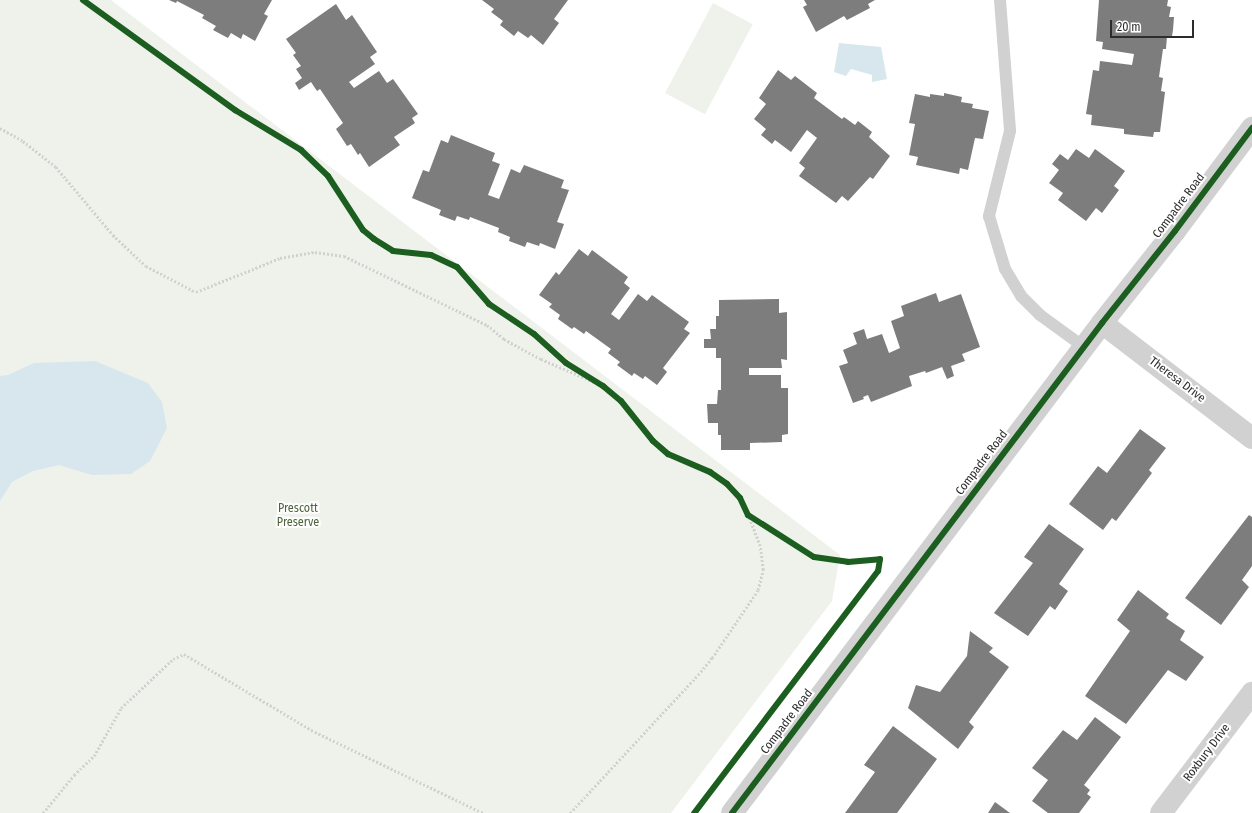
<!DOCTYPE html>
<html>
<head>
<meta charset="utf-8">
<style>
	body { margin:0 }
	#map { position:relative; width:1252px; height:813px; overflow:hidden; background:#fff; font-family:"Fira Sans Condensed",sans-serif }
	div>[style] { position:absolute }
	.green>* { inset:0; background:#eff2eb; transform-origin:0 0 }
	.water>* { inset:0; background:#d8e6ee }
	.building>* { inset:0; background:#7d7d7d }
	.path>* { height:2.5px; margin-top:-1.25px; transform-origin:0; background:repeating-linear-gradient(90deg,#d1d1d1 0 2px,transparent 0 4px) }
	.service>* { height:12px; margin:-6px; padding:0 6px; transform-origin:6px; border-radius:6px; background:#d1d1d1 }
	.minor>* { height:22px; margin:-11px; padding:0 11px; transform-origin:11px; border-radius:11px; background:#d1d1d1 }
	.cycleway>* { height:6px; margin:-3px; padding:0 3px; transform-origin:3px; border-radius:3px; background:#1b5e20 }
	span { translate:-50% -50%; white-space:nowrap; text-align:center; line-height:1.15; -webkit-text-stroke:4px #fff; paint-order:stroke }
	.street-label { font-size:12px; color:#2c2c2c }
	.park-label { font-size:12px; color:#4f633d }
	.scale { position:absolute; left:1110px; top:20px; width:84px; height:18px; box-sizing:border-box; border:2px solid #2c2c2c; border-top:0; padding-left:5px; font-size:12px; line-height:14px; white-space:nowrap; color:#2c2c2c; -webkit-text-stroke:3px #fff; paint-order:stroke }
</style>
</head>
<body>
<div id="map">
	<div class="green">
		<i style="clip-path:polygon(0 0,111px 0,840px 555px,832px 601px,671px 813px,0 813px)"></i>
		<i style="left:713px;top:3px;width:45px;height:102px;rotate:28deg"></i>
	</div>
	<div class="water">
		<i style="clip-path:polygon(839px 43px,881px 47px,887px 79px,872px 82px,872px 75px,851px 69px,846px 76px,834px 72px)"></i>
		<i style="clip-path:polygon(95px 361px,148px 383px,162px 402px,167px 428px,150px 461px,131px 474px,92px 475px,59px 465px,33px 471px,12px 482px,0 501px,0 376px,8px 375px,34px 363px)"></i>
	</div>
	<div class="building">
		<i style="clip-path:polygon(169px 0,272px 0,264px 14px,268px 16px,255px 41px,243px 34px,241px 39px,231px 33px,228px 38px,213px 30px,216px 26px,202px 18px,204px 15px,177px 1px,176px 3px)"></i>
		<i style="clip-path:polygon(482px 0,568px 0,554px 19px,559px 23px,543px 45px,531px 35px,528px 38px,518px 31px,514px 36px,500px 25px,503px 21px,491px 12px,494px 9px)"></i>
		<i style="clip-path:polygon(804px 0,875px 0,868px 4px,870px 8px,847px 20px,844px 16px,816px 32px,803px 7px,807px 5px)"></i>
		<i style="clip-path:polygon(1099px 0,1168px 0,1167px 6px,1171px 7px,1169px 17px,1174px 17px,1173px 30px,1172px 36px,1167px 36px,1166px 49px,1163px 49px,1159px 77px,1163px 78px,1161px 91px,1165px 92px,1160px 132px,1154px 132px,1153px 137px,1124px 134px,1124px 129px,1091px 125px,1092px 115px,1086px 114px,1093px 70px,1099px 71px,1100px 61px,1132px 65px,1134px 54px,1102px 49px,1103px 42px,1096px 41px)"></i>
		<i style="clip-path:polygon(336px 4px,346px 20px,352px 15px,377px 52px,370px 57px,375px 64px,349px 82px,354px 88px,379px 71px,387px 83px,393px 79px,418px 114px,412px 118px,415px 123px,394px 137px,400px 145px,369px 167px,360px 153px,358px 155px,351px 144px,347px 146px,336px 129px,343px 123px,320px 89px,317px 91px,311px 82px,299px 90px,295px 83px,302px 78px,296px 69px,301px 66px,293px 55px,296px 53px,286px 39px)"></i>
		<i style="clip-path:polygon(778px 70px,791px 80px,795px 76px,817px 93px,814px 98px,842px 119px,844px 117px,855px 125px,858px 121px,872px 132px,869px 137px,890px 156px,873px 179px,870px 177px,848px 201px,842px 196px,836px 203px,799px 176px,805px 168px,799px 163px,817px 138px,807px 130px,791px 152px,775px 140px,772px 144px,761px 135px,766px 129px,754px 119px,766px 104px,759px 98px)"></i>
		<i style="clip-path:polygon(944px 93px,962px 97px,961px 102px,973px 104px,972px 108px,989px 111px,983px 139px,975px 138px,968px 170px,960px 168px,959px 174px,916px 165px,918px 157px,909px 155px,915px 124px,909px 123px,915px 94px,930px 97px,930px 94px,944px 96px)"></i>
		<i style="clip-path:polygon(451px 135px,495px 153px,492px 161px,500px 164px,488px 195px,499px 199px,511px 169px,520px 173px,524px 165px,564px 180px,561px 188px,569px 190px,557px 222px,564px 224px,555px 249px,540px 243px,539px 246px,527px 242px,525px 247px,509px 241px,510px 237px,498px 232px,499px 228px,470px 217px,469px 220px,457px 216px,455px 221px,439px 215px,441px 210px,412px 198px,423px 170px,429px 172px,441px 140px,448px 143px)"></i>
		<i style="clip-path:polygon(1076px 149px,1089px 158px,1095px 149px,1125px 171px,1114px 186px,1119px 190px,1102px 213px,1096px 208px,1086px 221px,1058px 200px,1063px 193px,1049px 183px,1059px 170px,1052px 164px,1060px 154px,1068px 160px)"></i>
		<i style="clip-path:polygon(579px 249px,588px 256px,592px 250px,628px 277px,624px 283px,630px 288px,611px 314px,619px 320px,638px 294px,647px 301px,652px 295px,689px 322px,684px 329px,690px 333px,663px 368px,667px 372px,657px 385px,645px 376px,643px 379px,634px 373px,632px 376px,617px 365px,620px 362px,608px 353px,611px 349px,586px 331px,584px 334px,574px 327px,572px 329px,558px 319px,560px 315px,549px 307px,552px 304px,539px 295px,556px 272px,559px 275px)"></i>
		<i style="clip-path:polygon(936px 293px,939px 302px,961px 294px,980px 347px,962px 354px,965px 361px,951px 366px,954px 376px,947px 379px,942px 367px,926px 373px,925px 371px,909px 376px,912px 386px,871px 402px,868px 395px,863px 397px,864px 399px,853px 403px,839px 366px,848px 363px,843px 350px,857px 344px,853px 333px,864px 329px,867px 339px,882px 334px,889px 353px,900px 348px,891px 321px,904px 316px,901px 306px)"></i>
		<i style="clip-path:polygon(779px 299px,779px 313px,787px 312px,787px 360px,781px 359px,782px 368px,749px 368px,749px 375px,781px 375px,781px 388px,788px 388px,788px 434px,782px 435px,782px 442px,750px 443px,750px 450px,721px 450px,721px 435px,718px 435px,718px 423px,708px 423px,707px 404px,717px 404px,718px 390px,721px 390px,721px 358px,716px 358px,716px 348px,704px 348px,704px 339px,711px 339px,710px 329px,716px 329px,716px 316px,719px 316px,719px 300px)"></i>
		<i style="clip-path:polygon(1140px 429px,1166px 448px,1149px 470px,1152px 473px,1116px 521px,1112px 518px,1103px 530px,1069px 504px,1098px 466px,1107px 473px)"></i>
		<i style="clip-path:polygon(1249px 515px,1252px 517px,1252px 566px,1242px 580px,1249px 587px,1221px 625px,1185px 598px)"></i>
		<i style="clip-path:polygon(1049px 524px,1084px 549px,1059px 584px,1068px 591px,1055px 610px,1050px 606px,1028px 636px,994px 613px,1033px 563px,1024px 557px)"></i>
		<i style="clip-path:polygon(1138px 590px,1169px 614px,1166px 618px,1185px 631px,1180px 640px,1204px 657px,1186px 681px,1168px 670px,1126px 724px,1085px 696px,1130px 631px,1117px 620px)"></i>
		<i style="clip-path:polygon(970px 631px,993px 648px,989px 652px,1009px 667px,969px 722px,974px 727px,958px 749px,908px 708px,916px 685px,940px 692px,967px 656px)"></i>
		<i style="clip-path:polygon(1095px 717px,1121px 737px,1084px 785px,1090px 790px,1087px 794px,1091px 797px,1079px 813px,1048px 813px,1032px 801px,1048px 780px,1032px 768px,1063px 730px,1077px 740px)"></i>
		<i style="clip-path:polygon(893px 726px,937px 759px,897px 813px,845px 813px,875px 772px,864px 765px)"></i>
		<i style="clip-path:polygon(995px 802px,1010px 813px,988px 813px)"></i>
	</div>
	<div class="path">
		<i style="left:0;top:128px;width:26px;rotate:29deg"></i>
		<i style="left:23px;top:141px;width:42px;rotate:38.2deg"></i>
		<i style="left:56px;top:167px;width:89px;rotate:50deg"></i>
		<i style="left:113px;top:235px;width:45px;rotate:43.2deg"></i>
		<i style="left:146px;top:266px;width:56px;rotate:27.5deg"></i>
		<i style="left:196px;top:292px;width:91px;rotate:-22deg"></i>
		<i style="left:280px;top:258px;width:36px;rotate:-10deg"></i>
		<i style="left:315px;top:252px;width:29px;rotate:8deg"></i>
		<i style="left:344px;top:256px;width:159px;rotate:25.8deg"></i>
		<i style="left:487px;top:325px;width:22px;rotate:39deg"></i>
		<i style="left:504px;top:339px;width:42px;rotate:28.4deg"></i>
		<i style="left:541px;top:359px;width:68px;rotate:23.5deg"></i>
		<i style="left:43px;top:813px;width:49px;rotate:-50.8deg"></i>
		<i style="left:74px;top:775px;width:28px;rotate:-44deg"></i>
		<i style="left:94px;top:756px;width:55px;rotate:-60.6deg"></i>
		<i style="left:121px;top:708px;width:71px;rotate:-43.3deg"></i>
		<i style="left:173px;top:659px;width:12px;rotate:-24deg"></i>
		<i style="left:184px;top:654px;width:152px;rotate:30.8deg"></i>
		<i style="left:315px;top:732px;width:187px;rotate:25.7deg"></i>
		<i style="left:570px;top:813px;width:188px;rotate:-47.2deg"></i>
		<i style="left:698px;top:675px;width:22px;rotate:-51deg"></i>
		<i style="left:712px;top:658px;width:82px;rotate:-55.9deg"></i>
		<i style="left:758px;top:590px;width:21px;rotate:-76deg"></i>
		<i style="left:763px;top:570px;width:24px;rotate:-97deg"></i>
		<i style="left:760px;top:546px;width:33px;rotate:-111deg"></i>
	</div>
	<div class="service">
		<i style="left:1000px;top:0;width:131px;rotate:85.6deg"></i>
		<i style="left:1010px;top:131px;width:88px;rotate:103.9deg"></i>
		<i style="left:989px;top:216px;width:55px;rotate:73.2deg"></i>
		<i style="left:1005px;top:269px;width:31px;rotate:59deg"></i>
		<i style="left:1021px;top:296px;width:27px;rotate:45deg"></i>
		<i style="left:1040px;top:315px;width:54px;rotate:36deg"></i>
	</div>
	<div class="minor">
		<i style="left:1102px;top:323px;width:189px;rotate:37.5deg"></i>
		<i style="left:732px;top:813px;width:614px;rotate:-52.94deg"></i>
		<i style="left:1102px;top:323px;width:117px;rotate:-51.6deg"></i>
		<i style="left:1175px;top:231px;width:129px;rotate:-53.2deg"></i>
		<i style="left:1161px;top:813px;width:151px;rotate:-52.8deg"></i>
	</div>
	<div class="cycleway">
		<i style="left:83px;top:0;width:188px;rotate:35.9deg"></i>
		<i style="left:235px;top:110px;width:77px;rotate:31.2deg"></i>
		<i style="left:301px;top:150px;width:37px;rotate:44deg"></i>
		<i style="left:328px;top:176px;width:64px;rotate:57.1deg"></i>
		<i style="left:363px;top:230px;width:14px;rotate:39deg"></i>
		<i style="left:374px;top:239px;width:22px;rotate:32deg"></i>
		<i style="left:393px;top:251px;width:38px;rotate:6deg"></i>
		<i style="left:431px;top:255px;width:29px;rotate:25deg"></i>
		<i style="left:457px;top:267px;width:49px;rotate:49.1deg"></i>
		<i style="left:489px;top:304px;width:54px;rotate:33.7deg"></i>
		<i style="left:534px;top:334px;width:43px;rotate:42.2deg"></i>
		<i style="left:566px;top:363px;width:44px;rotate:31.9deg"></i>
		<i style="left:603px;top:386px;width:23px;rotate:40deg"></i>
		<i style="left:621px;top:401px;width:51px;rotate:51.3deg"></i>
		<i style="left:653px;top:441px;width:20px;rotate:41deg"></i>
		<i style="left:668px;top:454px;width:46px;rotate:23.2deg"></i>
		<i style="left:710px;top:472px;width:21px;rotate:35deg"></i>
		<i style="left:727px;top:484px;width:19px;rotate:47deg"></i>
		<i style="left:740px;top:498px;width:19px;rotate:65deg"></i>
		<i style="left:748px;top:515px;width:78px;rotate:32.5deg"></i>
		<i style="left:814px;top:557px;width:34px;rotate:8deg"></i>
		<i style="left:848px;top:562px;width:32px;rotate:-5deg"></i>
		<i style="left:880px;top:559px;width:12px;rotate:99deg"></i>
		<i style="left:878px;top:571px;width:304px;rotate:127.2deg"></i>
		<i style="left:732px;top:813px;width:614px;rotate:-52.94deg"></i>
		<i style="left:1102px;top:323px;width:117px;rotate:-51.6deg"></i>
		<i style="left:1175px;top:231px;width:129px;rotate:-53.2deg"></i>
	</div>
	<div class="street-label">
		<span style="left:1179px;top:206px;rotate:-53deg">Compadre Road</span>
		<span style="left:1177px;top:380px;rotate:37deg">Theresa Drive</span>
		<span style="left:982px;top:463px;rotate:-53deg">Compadre Road</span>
		<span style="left:787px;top:722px;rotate:-53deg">Compadre Road</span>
		<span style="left:1207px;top:753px;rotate:-53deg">Roxbury Drive</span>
	</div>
	<div class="park-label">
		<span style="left:298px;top:516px">Prescott<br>Preserve</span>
	</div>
	<div class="scale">20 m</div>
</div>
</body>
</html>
